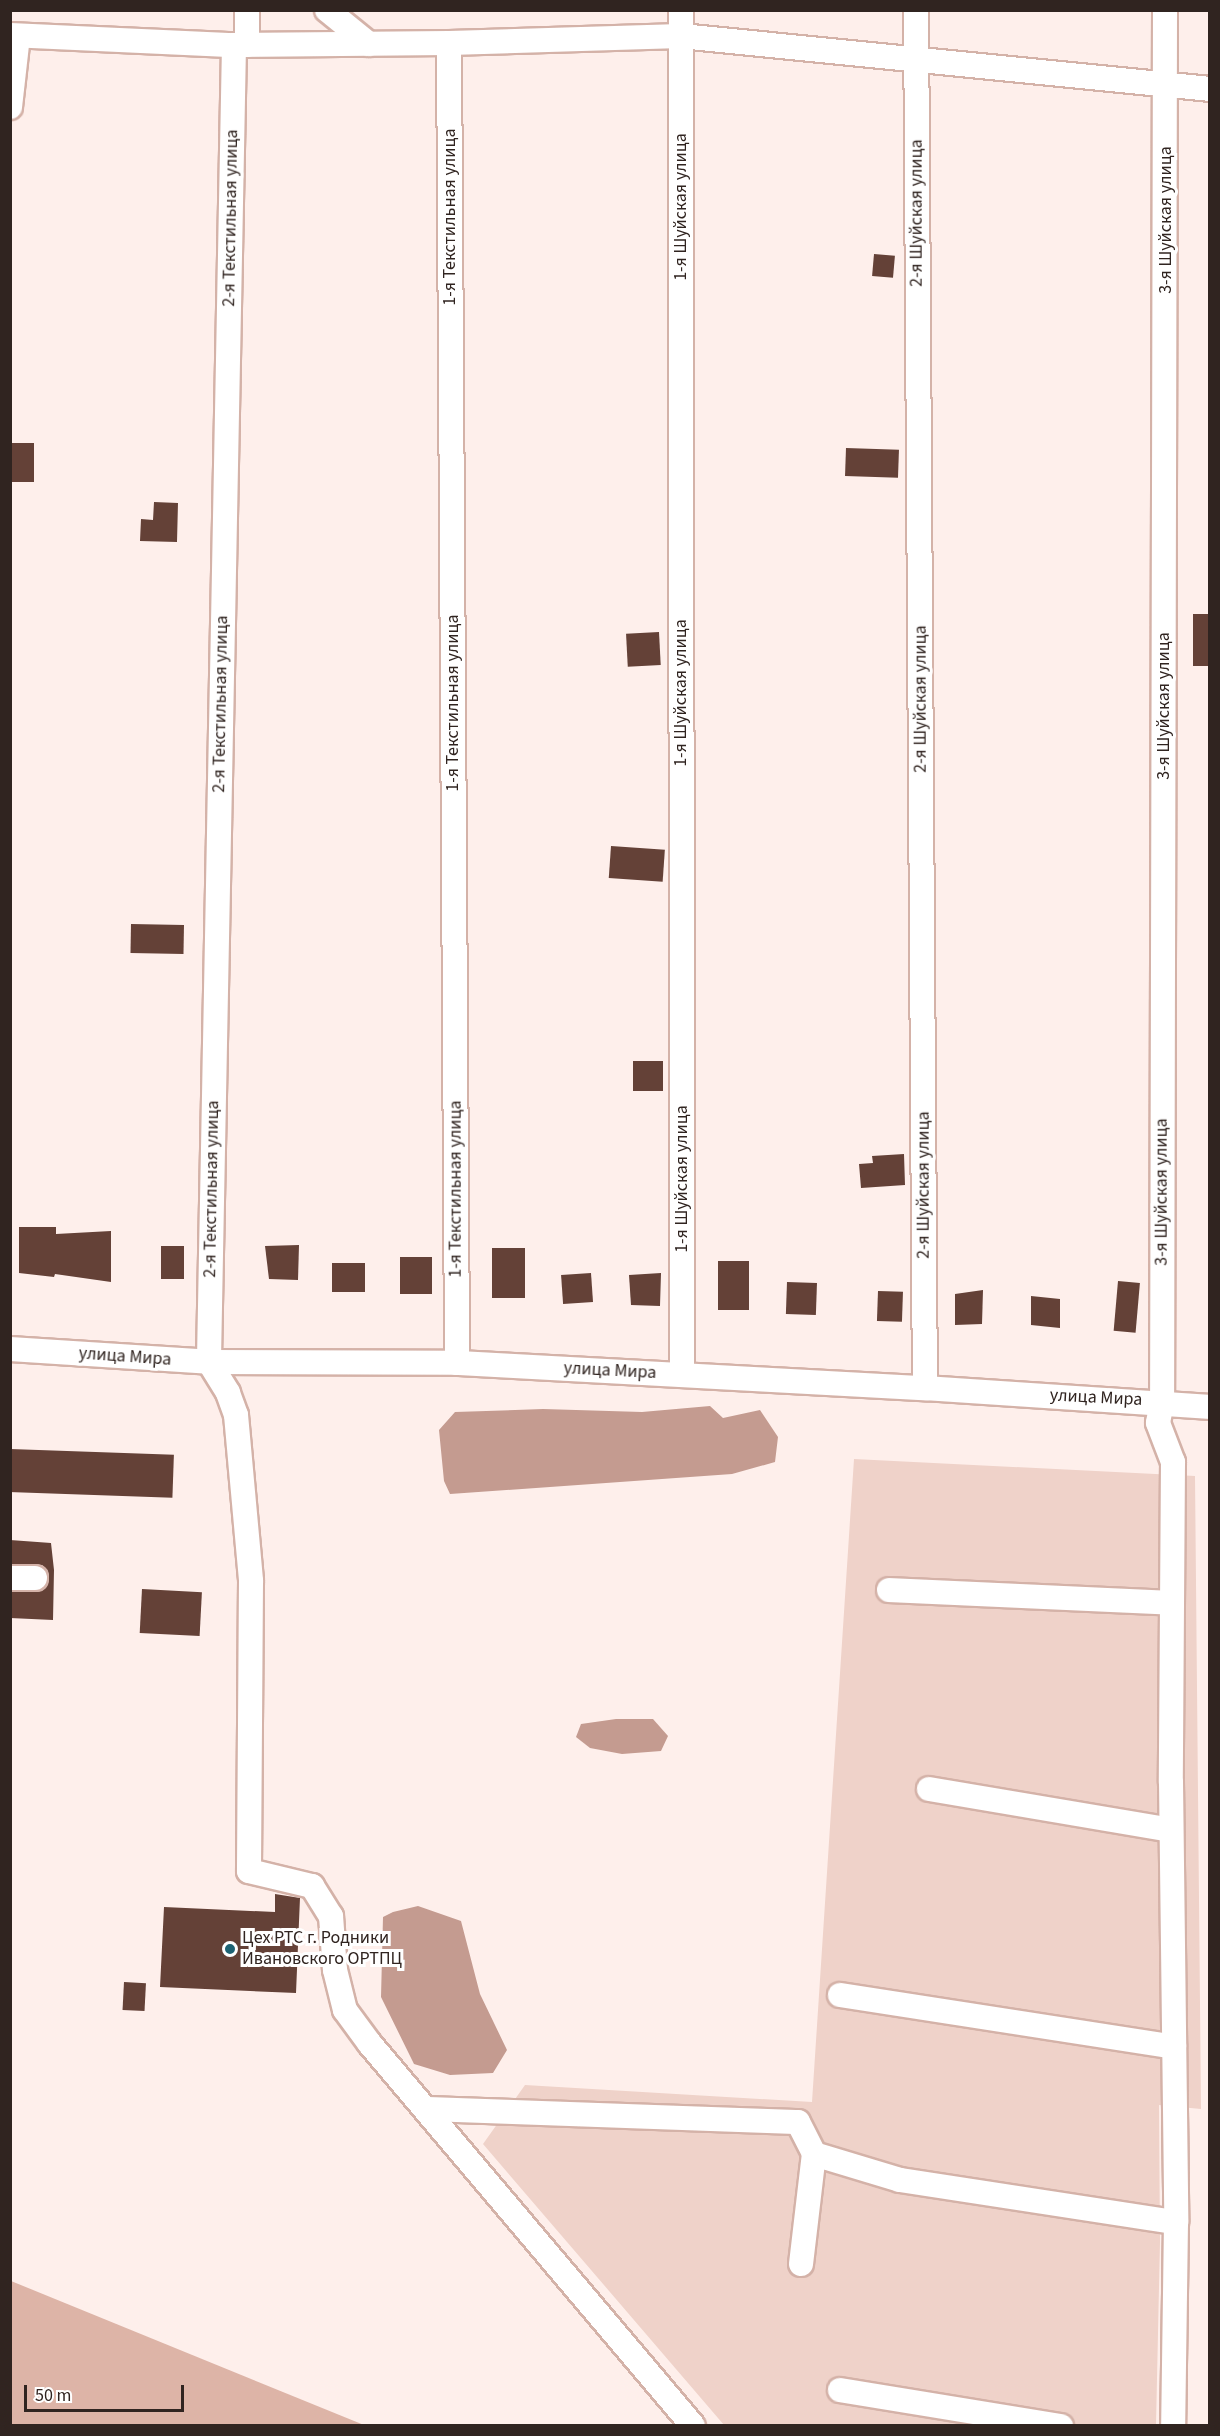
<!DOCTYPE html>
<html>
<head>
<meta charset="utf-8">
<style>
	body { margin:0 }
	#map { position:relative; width:1220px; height:2436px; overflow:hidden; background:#feefeb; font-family:"Source Sans 3",sans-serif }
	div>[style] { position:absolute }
	.green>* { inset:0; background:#efd2c9 }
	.forest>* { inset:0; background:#ddb4a7 }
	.water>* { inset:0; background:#c49b90 }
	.building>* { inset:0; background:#644137; transform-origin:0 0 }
	.roads { filter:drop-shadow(2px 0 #d4b2a8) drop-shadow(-2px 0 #d4b2a8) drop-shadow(0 2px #d4b2a8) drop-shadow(0 -2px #d4b2a8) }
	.minor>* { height:24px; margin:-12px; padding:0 12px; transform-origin:12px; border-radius:12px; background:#fff }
	.dots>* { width:16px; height:16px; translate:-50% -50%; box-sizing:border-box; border:3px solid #fff; border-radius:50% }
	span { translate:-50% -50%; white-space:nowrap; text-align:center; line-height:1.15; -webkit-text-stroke:6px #fff; paint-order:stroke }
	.street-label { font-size:18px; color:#302420 }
	.poi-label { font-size:18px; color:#302420 }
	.left { translate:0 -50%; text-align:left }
	.frame { position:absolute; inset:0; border:12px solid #302420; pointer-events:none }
	.scale { position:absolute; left:24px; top:2385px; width:160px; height:27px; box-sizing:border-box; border:3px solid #302420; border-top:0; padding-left:8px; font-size:18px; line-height:21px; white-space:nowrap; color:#302420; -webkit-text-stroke:4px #fff; paint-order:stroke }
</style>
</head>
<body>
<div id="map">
	<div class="green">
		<i style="clip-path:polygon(854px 1459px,1195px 1476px,1201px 2109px,1159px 2105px,1160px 2242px,1156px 2425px,724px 2425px,483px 2144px,525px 2085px,812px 2102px)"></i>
	</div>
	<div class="forest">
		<i style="clip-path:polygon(11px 2281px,364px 2425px,11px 2425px)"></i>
	</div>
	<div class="water">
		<i style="clip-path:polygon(710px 1406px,723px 1418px,760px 1410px,778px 1437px,775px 1462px,732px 1474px,450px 1494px,444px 1481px,439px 1430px,455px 1412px,543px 1409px,642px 1412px)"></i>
		<i style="clip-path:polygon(616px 1719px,653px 1719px,668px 1736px,661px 1751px,622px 1754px,590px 1748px,576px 1737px,581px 1724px)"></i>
		<i style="clip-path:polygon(418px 1906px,461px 1921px,480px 1994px,507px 2050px,493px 2073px,450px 2075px,414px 2064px,381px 1997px,383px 1917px,393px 1912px)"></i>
	</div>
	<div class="building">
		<i style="left:874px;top:254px;width:21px;height:22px;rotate:5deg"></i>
		<i style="left:10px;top:443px;width:24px;height:39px"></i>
		<i style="left:846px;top:448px;width:53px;height:28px;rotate:2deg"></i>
		<i style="clip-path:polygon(154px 502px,178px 503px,177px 542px,140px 541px,141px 519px,153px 520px)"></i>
		<i style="left:1209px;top:614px;width:52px;height:16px;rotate:90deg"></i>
		<i style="left:659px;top:632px;width:33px;height:33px;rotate:87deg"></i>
		<i style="left:611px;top:846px;width:54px;height:32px;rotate:4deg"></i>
		<i style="left:131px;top:924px;width:53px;height:29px;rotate:1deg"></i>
		<i style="left:633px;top:1061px;width:30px;height:30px"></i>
		<i style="clip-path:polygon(904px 1154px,905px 1185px,861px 1188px,859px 1164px,873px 1163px,872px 1156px)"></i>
		<i style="clip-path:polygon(19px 1227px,56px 1227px,56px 1234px,111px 1231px,111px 1282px,55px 1274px,54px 1277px,19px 1273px)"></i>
		<i style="clip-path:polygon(299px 1245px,298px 1280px,269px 1279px,265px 1246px)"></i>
		<i style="left:161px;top:1246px;width:23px;height:33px"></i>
		<i style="left:525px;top:1248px;width:50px;height:33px;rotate:90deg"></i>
		<i style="left:400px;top:1257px;width:32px;height:37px"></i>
		<i style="left:718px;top:1261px;width:31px;height:49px"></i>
		<i style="left:332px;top:1263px;width:33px;height:29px"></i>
		<i style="left:591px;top:1273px;width:29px;height:30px;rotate:86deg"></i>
		<i style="clip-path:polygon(661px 1273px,660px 1306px,631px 1305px,629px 1275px)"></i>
		<i style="left:1118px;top:1281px;width:22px;height:50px;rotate:5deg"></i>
		<i style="left:787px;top:1282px;width:30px;height:32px;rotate:2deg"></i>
		<i style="clip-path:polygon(983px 1290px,982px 1324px,955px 1325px,955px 1294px)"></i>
		<i style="left:878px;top:1291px;width:25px;height:30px;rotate:2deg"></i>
		<i style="clip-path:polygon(1031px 1296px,1060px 1299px,1060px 1328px,1031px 1325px)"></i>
		<i style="left:10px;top:1449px;width:164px;height:43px;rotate:2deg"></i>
		<i style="clip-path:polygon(10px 1540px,51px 1543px,54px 1570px,53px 1620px,10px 1618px,10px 1592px,42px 1591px,49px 1579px,48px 1571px,42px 1565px,10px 1564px)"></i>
		<i style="left:142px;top:1589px;width:60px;height:44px;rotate:3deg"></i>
		<i style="clip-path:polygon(275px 1894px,300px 1898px,296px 1993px,160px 1987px,164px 1907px,275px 1912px)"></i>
		<i style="left:124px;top:1982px;width:22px;height:28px;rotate:3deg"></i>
	</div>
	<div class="roads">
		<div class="minor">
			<i style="left:327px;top:10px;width:54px;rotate:39deg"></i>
			<i style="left:681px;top:10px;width:1365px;rotate:89.96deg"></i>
			<i style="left:916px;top:10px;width:1378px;rotate:89.63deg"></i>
			<i style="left:1165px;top:10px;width:1392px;rotate:90.12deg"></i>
			<i style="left:1162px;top:1402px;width:21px;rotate:101deg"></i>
			<i style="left:1158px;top:1423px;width:42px;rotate:69deg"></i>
			<i style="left:1173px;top:1462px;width:320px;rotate:90.4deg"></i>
			<i style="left:1171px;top:1782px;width:440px;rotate:89.3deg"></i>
			<i style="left:1176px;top:2222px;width:204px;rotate:90.8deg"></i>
			<i style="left:10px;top:35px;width:224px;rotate:2.6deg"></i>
			<i style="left:234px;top:45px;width:215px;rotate:-0.5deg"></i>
			<i style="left:449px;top:43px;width:232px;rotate:-1.7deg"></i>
			<i style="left:681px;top:36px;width:532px;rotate:5.72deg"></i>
			<i style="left:449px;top:43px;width:1320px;rotate:89.65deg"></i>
			<i style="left:234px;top:45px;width:1317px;rotate:91.09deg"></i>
			<i style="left:209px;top:1362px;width:36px;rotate:58deg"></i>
			<i style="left:228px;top:1393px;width:23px;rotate:70deg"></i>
			<i style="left:236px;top:1415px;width:167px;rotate:84.8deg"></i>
			<i style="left:251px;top:1581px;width:290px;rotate:90.4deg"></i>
			<i style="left:249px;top:1871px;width:65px;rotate:13.4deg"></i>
			<i style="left:312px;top:1886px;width:36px;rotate:58deg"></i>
			<i style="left:331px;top:1916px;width:54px;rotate:85.8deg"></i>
			<i style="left:335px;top:1970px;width:41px;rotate:76deg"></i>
			<i style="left:345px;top:2010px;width:42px;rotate:53.7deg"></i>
			<i style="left:370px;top:2044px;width:500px;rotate:49.78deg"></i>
			<i style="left:247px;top:45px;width:35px;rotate:-90deg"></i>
			<i style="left:10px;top:107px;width:71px;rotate:-83.6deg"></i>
			<i style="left:10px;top:1349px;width:199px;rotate:3.7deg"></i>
			<i style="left:209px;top:1362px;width:248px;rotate:0.2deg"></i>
			<i style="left:457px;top:1363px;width:469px;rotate:3.1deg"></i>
			<i style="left:925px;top:1388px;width:286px;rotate:3.8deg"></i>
			<i style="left:10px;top:1578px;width:25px"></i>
			<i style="left:889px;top:1590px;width:283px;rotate:2.6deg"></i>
			<i style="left:929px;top:1789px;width:245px;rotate:9.6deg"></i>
			<i style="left:840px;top:1995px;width:338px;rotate:8.8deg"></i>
			<i style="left:426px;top:2109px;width:372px;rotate:2deg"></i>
			<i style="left:798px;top:2122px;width:36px;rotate:63deg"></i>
			<i style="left:814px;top:2154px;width:90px;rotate:16.8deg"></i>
			<i style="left:900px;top:2180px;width:279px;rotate:8.7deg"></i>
			<i style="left:801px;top:2264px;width:111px;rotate:-83.3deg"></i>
			<i style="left:840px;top:2390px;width:224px;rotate:9.3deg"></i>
		</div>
	</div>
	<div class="dots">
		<i style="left:230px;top:1949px;background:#1d6374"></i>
	</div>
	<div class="street-label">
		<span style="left:681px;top:207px;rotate:-90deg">1-я Шуйская улица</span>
		<span style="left:917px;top:213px;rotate:-90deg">2-я Шуйская улица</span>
		<span style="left:450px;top:217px;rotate:-90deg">1-я Текстильная улица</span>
		<span style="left:231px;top:218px;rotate:-89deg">2-я Текстильная улица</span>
		<span style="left:1166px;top:220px;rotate:-90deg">3-я Шуйская улица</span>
		<span style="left:681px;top:693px;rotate:-90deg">1-я Шуйская улица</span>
		<span style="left:921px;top:699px;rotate:-90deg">2-я Шуйская улица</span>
		<span style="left:453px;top:703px;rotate:-90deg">1-я Текстильная улица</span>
		<span style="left:221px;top:704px;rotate:-89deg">2-я Текстильная улица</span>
		<span style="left:1164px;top:706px;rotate:-90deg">3-я Шуйская улица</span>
		<span style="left:682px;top:1179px;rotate:-90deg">1-я Шуйская улица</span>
		<span style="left:924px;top:1185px;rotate:-90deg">2-я Шуйская улица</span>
		<span style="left:212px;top:1189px;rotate:-89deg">2-я Текстильная улица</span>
		<span style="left:456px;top:1189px;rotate:-90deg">1-я Текстильная улица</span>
		<span style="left:1162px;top:1192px;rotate:-90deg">3-я Шуйская улица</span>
		<span style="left:125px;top:1357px;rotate:4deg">улица Мира</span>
		<span style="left:610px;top:1371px;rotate:3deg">улица Мира</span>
		<span style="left:1096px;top:1398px;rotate:3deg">улица Мира</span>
	</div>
	<div class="poi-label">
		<span class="left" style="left:242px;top:1949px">Цех РТС г. Родники<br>Ивановского ОРТПЦ</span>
	</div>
	<div class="frame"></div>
	<div class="scale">50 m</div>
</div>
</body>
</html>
